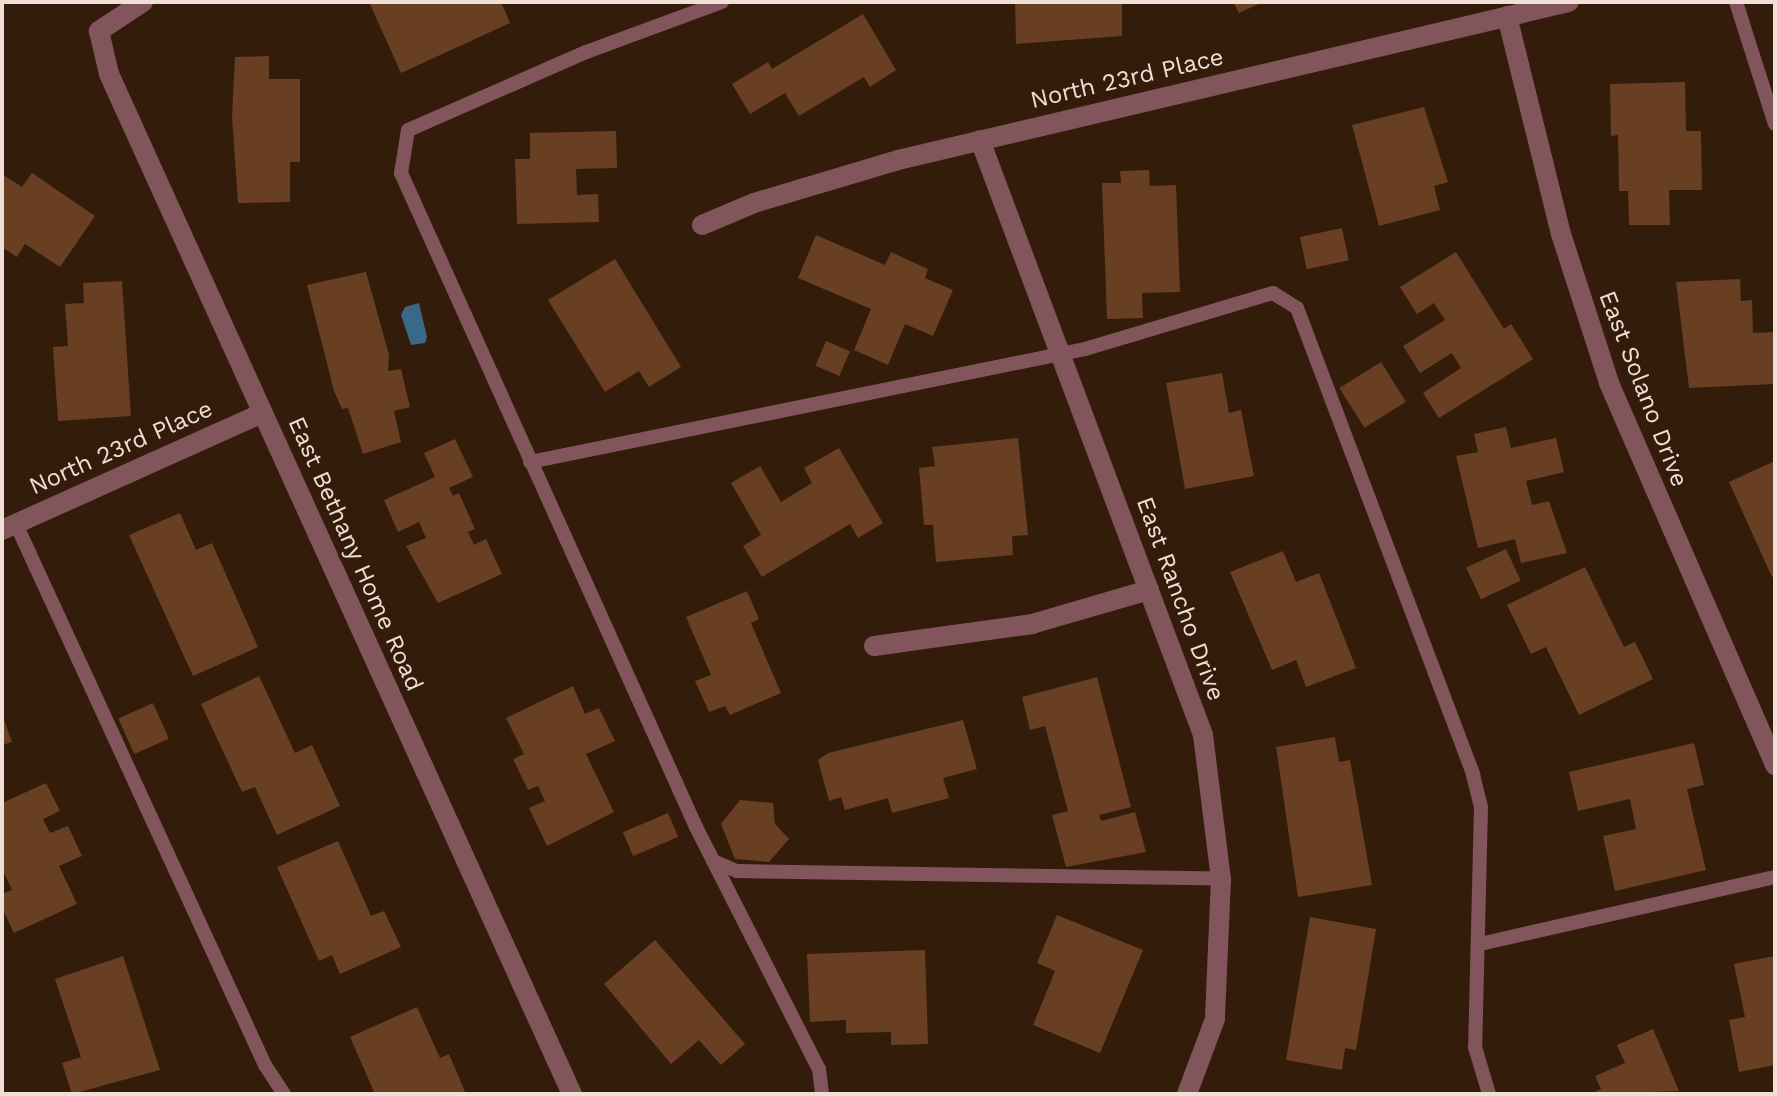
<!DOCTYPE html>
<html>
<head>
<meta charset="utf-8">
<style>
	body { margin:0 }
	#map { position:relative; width:1777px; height:1096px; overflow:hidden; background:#341c0b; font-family:"Work Sans",sans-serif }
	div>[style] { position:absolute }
	.water>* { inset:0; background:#3a6888 }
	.building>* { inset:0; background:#683f22; transform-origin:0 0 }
	.lane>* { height:14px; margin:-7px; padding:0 7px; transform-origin:7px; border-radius:7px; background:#81555b }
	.street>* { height:20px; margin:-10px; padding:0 10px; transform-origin:10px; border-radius:10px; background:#81555b }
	span { translate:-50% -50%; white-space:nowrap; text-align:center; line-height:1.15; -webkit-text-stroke:8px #341c0b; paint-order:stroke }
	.street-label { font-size:24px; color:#f0dfd5 }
	.frame { position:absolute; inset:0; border:4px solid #f0dfd5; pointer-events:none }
</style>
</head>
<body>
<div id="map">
	<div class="water">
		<i style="clip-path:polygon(419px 303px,427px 337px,425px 343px,411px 345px,401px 315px,405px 307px)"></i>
	</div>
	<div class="building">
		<i style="clip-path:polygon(369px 2px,501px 2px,510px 23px,401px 73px)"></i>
		<i style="clip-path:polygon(1015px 2px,1122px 2px,1122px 36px,1016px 44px)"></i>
		<i style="clip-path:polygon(1233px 2px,1263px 2px,1239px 13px)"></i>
		<i style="clip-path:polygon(863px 14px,896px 70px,870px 87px,864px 77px,799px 116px,785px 93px,750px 114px,732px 84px,768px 62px,772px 69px)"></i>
		<i style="clip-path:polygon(269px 56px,269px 79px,300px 79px,300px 162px,290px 162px,290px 202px,238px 203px,232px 116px,235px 57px)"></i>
		<i style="clip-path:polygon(1685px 82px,1686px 131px,1701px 131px,1702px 190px,1669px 190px,1670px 225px,1629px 225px,1628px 191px,1619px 191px,1618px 135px,1611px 136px,1610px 84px)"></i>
		<i style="clip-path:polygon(1424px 107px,1448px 182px,1434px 186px,1440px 210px,1379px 226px,1352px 125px)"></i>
		<i style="clip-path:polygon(616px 131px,617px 168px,576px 169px,577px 195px,598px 194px,599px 222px,517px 224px,515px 159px,530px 159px,530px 133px)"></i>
		<i style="clip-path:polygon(1149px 170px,1150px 186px,1176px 185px,1180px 292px,1142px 293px,1143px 318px,1107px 319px,1102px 183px,1121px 183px,1120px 171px)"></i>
		<i style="clip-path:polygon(32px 173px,95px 216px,60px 267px,25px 244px,17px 257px,2px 247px,2px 174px,22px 187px)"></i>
		<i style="left:1342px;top:228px;width:33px;height:43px;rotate:78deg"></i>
		<i style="clip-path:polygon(816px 235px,885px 265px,891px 252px,928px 269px,925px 278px,953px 290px,933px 336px,905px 324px,888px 365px,854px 350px,871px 309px,798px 278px)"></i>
		<i style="clip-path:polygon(1456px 252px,1504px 329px,1511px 324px,1533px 359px,1439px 418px,1423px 393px,1461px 368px,1452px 353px,1420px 373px,1403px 346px,1445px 320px,1434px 303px,1417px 314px,1400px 287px)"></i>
		<i style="clip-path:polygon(615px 259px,681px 367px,649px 387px,639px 371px,605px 392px,548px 300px)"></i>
		<i style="clip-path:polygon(366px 272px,389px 355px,388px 371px,401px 369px,410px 407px,394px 411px,401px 442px,363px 454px,348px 408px,342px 409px,334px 391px,307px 285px)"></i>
		<i style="clip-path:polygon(1740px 279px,1741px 301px,1752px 300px,1753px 333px,1775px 332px,1775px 384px,1689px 388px,1676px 282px)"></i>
		<i style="clip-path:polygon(122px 281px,131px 416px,58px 421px,53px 347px,68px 346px,65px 304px,84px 303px,83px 283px)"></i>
		<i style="left:826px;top:341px;width:26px;height:27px;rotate:23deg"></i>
		<i style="left:1381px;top:362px;width:47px;height:49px;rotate:58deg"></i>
		<i style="clip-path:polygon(1222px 373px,1229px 413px,1241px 410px,1254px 476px,1185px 489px,1166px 383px)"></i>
		<i style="clip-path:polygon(1506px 427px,1511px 448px,1556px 438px,1564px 472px,1526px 481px,1532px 505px,1549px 501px,1567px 553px,1521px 563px,1515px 539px,1478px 548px,1456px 456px,1478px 452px,1474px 434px)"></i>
		<i style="clip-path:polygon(1018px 438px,1028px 535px,1012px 536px,1013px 555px,936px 562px,933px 525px,924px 525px,919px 468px,935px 466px,932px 447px)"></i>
		<i style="clip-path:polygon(455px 439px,473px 477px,449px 488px,453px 496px,459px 493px,475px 529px,468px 532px,474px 545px,486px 539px,502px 574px,438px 603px,406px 546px,426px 538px,419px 522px,398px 532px,384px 500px,435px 477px,424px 453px)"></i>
		<i style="clip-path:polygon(839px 448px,883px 523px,858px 538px,850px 524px,762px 577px,743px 546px,761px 535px,731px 483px,760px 466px,781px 502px,812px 483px,804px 468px)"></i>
		<i style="clip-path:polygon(1775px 461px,1775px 576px,1772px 577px,1729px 482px)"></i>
		<i style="clip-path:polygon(180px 513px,196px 550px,212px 543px,258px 647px,193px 676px,129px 535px)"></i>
		<i style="left:1506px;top:549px;width:35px;height:44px;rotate:65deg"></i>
		<i style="clip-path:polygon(1283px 551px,1296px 582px,1319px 573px,1356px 668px,1306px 687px,1296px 660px,1272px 670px,1230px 572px)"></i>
		<i style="clip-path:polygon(1585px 567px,1624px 647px,1635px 642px,1653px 679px,1579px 715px,1546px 647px,1531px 654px,1507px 605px)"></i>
		<i style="clip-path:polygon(747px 591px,759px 619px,751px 623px,781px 693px,730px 715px,725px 706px,709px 712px,695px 681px,711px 675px,686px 617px)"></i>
		<i style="clip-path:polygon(259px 676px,295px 753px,312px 745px,340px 806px,277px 835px,255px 787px,242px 792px,201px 704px)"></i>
		<i style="clip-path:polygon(1097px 677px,1131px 807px,1099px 815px,1101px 821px,1135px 812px,1146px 852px,1066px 867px,1052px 815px,1068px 811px,1045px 726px,1030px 730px,1022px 697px)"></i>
		<i style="clip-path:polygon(573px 686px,585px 714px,599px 708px,615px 741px,586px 754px,614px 812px,547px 846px,529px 808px,545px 801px,538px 786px,528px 790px,513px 759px,524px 754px,506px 718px)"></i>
		<i style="left:153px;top:703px;width:39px;height:38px;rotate:66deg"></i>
		<i style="clip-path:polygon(2px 714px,12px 742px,2px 745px)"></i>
		<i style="clip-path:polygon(963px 720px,977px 769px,943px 778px,949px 798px,892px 813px,888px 798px,845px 810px,841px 797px,829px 801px,818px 760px,828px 753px)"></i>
		<i style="clip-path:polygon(1335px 737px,1339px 762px,1350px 760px,1372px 885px,1298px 897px,1276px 747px)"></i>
		<i style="clip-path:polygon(1694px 743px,1704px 785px,1687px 789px,1706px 870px,1615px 891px,1603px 836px,1636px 829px,1630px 799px,1578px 811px,1569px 772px)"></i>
		<i style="clip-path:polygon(46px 783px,60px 811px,43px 819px,50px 833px,68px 826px,82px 856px,59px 866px,77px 904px,14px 933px,2px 908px,2px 894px,12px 890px,2px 869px,2px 803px)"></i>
		<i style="clip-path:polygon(740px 800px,773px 803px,775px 824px,789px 839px,769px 862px,735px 859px,721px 824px)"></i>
		<i style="left:668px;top:813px;width:26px;height:49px;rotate:67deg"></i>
		<i style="clip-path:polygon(338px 841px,371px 916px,384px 911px,401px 947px,340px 974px,332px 955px,319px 961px,277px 867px)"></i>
		<i style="clip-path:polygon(1057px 915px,1143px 950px,1100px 1053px,1033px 1025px,1055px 971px,1037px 963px)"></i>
		<i style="clip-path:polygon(1310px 917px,1376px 929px,1356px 1050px,1345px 1048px,1342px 1070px,1286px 1060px)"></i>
		<i style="clip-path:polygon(655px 940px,745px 1044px,721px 1065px,699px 1040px,671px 1064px,604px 984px)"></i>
		<i style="clip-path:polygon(925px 950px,928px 1044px,891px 1045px,891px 1032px,846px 1033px,846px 1020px,810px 1022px,807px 954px)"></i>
		<i style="clip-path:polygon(123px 956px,160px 1070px,72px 1094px,62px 1063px,81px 1057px,55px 979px)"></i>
		<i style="clip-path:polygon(1775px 956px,1775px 1065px,1739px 1072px,1729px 1020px,1745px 1017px,1734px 964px)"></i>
		<i style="clip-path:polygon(417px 1007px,440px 1058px,449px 1054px,466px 1094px,375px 1094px,350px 1037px)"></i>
		<i style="clip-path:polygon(1653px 1029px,1679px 1091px,1590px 1094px,1601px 1089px,1595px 1076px,1625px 1063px,1617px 1045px)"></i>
	</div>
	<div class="lane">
		<i style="left:722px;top:2px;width:145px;rotate:159.8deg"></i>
		<i style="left:586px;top:52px;width:194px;rotate:156.3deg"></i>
		<i style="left:408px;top:130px;width:44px;rotate:99.2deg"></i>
		<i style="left:401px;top:173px;width:717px;rotate:65.72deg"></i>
		<i style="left:696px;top:827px;width:271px;rotate:63.1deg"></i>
		<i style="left:819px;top:1069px;width:25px;rotate:83deg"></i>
		<i style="left:1736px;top:2px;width:128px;rotate:72.3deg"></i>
		<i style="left:530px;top:462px;width:566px;rotate:-11.51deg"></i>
		<i style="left:1085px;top:349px;width:196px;rotate:-16.6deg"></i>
		<i style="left:1273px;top:293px;width:28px;rotate:32deg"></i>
		<i style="left:1297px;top:308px;width:499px;rotate:69.3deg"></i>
		<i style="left:1473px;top:775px;width:33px;rotate:76deg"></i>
		<i style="left:1481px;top:807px;width:240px;rotate:91.4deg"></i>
		<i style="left:1475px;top:1047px;width:49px;rotate:73.4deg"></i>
		<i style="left:16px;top:524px;width:596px;rotate:65.29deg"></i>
		<i style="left:265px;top:1065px;width:35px;rotate:57deg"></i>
		<i style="left:713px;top:861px;width:26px;rotate:23deg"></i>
		<i style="left:737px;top:871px;width:484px;rotate:0.9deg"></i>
		<i style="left:1480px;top:944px;width:303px;rotate:-12.8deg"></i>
	</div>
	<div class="street">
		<i style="left:143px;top:2px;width:53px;rotate:146.6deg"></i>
		<i style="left:99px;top:31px;width:44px;rotate:76.9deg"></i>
		<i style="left:109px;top:74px;width:1120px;rotate:65.59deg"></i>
		<i style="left:1507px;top:16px;width:225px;rotate:76.1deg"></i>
		<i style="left:1561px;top:234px;width:157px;rotate:72.1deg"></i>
		<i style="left:1609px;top:383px;width:417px;rotate:66.5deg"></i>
		<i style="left:980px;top:140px;width:635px;rotate:69.45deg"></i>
		<i style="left:1203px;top:735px;width:145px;rotate:82.9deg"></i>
		<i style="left:1221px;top:879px;width:140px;rotate:92.5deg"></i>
		<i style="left:1215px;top:1019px;width:80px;rotate:110.5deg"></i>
		<i style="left:702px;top:225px;width:56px;rotate:-22.9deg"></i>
		<i style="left:754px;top:203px;width:150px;rotate:-16.6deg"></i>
		<i style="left:898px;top:160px;width:689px;rotate:-13.25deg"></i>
		<i style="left:2px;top:530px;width:285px;rotate:-24.2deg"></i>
		<i style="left:874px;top:646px;width:160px;rotate:-7.9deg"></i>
		<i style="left:1032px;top:624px;width:122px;rotate:-16.2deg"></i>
	</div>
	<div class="street-label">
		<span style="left:1127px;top:79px;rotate:-13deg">North 23rd Place</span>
		<span style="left:1643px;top:389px;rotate:69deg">East Solano Drive</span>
		<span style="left:121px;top:448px;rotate:-24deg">North 23rd Place</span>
		<span style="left:355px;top:554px;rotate:66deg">East Bethany Home Road</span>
		<span style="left:1180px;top:599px;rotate:70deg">East Rancho Drive</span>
	</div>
	<div class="frame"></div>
</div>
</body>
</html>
